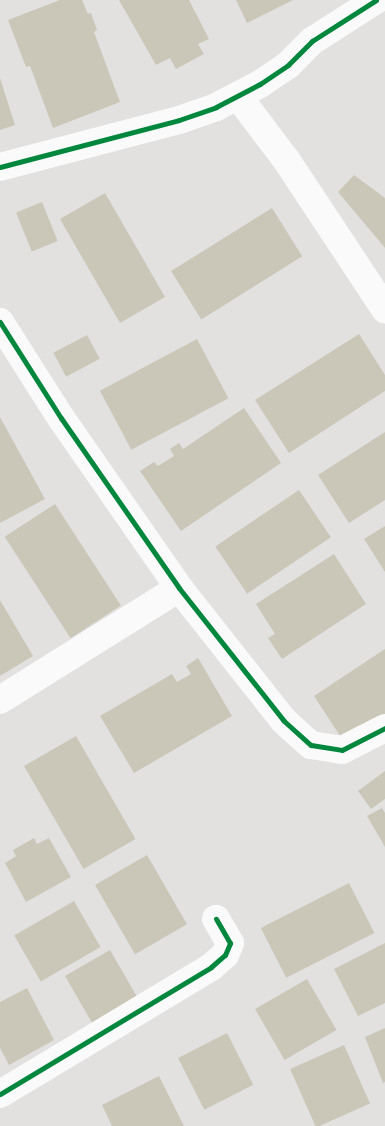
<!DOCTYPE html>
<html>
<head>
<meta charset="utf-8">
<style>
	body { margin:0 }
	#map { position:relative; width:385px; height:1126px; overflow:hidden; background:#e2e1e0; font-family:"Work Sans",sans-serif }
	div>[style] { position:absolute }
	.building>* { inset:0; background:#cac7b9; transform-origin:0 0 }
	.minor>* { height:28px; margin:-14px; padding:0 14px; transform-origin:14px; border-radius:14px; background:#fbfafa }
	.cycleway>* { height:5px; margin:-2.5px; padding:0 2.5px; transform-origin:2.5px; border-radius:2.5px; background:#00873e }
	span { translate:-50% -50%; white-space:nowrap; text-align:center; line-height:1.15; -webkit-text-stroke:4px #f0efec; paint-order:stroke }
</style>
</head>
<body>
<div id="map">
	<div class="building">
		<i style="clip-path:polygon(60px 0,82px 0,88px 14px,91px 13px,97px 30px,94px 32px,120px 102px,53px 128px,30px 66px,26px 67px,8px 20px)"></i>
		<i style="clip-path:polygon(119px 0,189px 0,209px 39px,198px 44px,204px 54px,176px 69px,170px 58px,156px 65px)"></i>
		<i style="clip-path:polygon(236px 0,293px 0,247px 23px)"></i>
		<i style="clip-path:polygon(0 78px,15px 125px,0 130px)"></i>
		<i style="clip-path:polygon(354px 175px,385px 198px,385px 248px,338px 192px)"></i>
		<i style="left:105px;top:193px;width:120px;height:52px;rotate:60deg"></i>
		<i style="left:42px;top:202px;width:42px;height:28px;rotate:68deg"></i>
		<i style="left:272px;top:208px;width:57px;height:119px;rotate:58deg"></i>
		<i style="clip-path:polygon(359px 334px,385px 375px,385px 391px,289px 453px,255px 400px)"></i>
		<i style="left:87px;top:335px;width:27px;height:38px;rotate:62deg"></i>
		<i style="left:197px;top:339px;width:67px;height:110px;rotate:62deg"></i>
		<i style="clip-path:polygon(244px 408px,281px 463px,181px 531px,140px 471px,154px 462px,158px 466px,174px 456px,170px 449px,179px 443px,183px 449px)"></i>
		<i style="clip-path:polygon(0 417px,45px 499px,0 523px)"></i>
		<i style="clip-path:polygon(385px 432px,385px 500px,349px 523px,318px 475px)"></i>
		<i style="left:299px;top:490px;width:57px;height:101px;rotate:56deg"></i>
		<i style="left:55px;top:504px;width:121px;height:60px;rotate:57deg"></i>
		<i style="clip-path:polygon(385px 526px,385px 572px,364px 539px)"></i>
		<i style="clip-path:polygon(334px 554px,366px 604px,282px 659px,268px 638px,275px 634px,256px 604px)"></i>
		<i style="clip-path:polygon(0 600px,33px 656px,0 676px)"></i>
		<i style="clip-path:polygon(385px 649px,385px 719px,346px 745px,314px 696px)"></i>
		<i style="clip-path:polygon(198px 658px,232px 716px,134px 773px,100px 716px,172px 674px,177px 682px,191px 674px,186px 666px)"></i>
		<i style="left:76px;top:736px;width:119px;height:60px;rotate:60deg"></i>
		<i style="clip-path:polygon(385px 771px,385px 799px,371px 809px,358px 791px)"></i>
		<i style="clip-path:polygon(382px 808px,385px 813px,385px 847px,367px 816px)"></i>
		<i style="clip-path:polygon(34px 838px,37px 844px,49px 838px,71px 877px,26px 902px,5px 863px,16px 856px,13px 850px)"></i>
		<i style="left:147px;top:855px;width:80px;height:60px;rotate:60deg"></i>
		<i style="left:349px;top:883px;width:56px;height:99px;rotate:63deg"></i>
		<i style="left:74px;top:901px;width:53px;height:69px;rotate:60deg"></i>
		<i style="clip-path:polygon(385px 943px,385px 1003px,358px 1016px,334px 969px)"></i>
		<i style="left:110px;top:950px;width:58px;height:52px;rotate:60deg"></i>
		<i style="left:307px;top:979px;width:59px;height:60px;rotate:60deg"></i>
		<i style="clip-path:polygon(27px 988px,54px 1040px,9px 1065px,0 1048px,0 1002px)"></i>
		<i style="clip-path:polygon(385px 1028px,385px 1082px,383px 1083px,365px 1037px)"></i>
		<i style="left:227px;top:1033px;width:58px;height:55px;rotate:63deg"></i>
		<i style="left:344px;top:1045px;width:64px;height:59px;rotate:66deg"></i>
		<i style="clip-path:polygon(159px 1076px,184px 1126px,112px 1126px,102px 1105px)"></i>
	</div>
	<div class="minor">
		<i style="left:238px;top:96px;width:81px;rotate:53deg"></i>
		<i style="left:287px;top:161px;width:178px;rotate:56.5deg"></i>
		<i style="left:0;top:167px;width:185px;rotate:-14.7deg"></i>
		<i style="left:179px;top:120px;width:39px;rotate:-19deg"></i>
		<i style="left:216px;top:107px;width:50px;rotate:-27.6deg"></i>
		<i style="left:260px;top:84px;width:34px;rotate:-34deg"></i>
		<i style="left:288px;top:65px;width:34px;rotate:-45deg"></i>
		<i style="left:312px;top:41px;width:76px;rotate:-32.6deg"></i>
		<i style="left:0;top:322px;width:114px;rotate:57.6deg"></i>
		<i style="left:61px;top:418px;width:207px;rotate:55.2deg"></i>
		<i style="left:179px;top:588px;width:169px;rotate:51.7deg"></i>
		<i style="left:284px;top:721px;width:36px;rotate:42deg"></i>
		<i style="left:311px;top:745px;width:31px;rotate:9deg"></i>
		<i style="left:342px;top:750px;width:48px;rotate:-27.1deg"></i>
		<i style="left:0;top:700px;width:211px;rotate:-32deg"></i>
		<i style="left:0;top:1094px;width:246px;rotate:-31deg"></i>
		<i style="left:211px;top:967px;width:18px;rotate:-41deg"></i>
		<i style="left:225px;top:955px;width:13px;rotate:-67deg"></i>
		<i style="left:230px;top:943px;width:28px;rotate:-120deg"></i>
	</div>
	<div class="cycleway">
		<i style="left:0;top:167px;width:185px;rotate:-14.7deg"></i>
		<i style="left:179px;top:120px;width:39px;rotate:-19deg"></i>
		<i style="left:216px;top:107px;width:50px;rotate:-27.6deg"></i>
		<i style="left:260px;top:84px;width:34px;rotate:-34deg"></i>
		<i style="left:288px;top:65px;width:34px;rotate:-45deg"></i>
		<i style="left:312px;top:41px;width:76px;rotate:-32.6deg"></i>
		<i style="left:0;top:322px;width:114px;rotate:57.6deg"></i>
		<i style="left:61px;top:418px;width:207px;rotate:55.2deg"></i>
		<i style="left:179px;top:588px;width:169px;rotate:51.7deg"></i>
		<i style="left:284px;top:721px;width:36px;rotate:42deg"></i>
		<i style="left:311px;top:745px;width:31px;rotate:9deg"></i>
		<i style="left:342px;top:750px;width:48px;rotate:-27.1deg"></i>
		<i style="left:0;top:1094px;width:246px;rotate:-31deg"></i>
		<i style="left:211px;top:967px;width:18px;rotate:-41deg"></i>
		<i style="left:225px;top:955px;width:13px;rotate:-67deg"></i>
		<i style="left:230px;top:943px;width:28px;rotate:-120deg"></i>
	</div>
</div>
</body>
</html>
